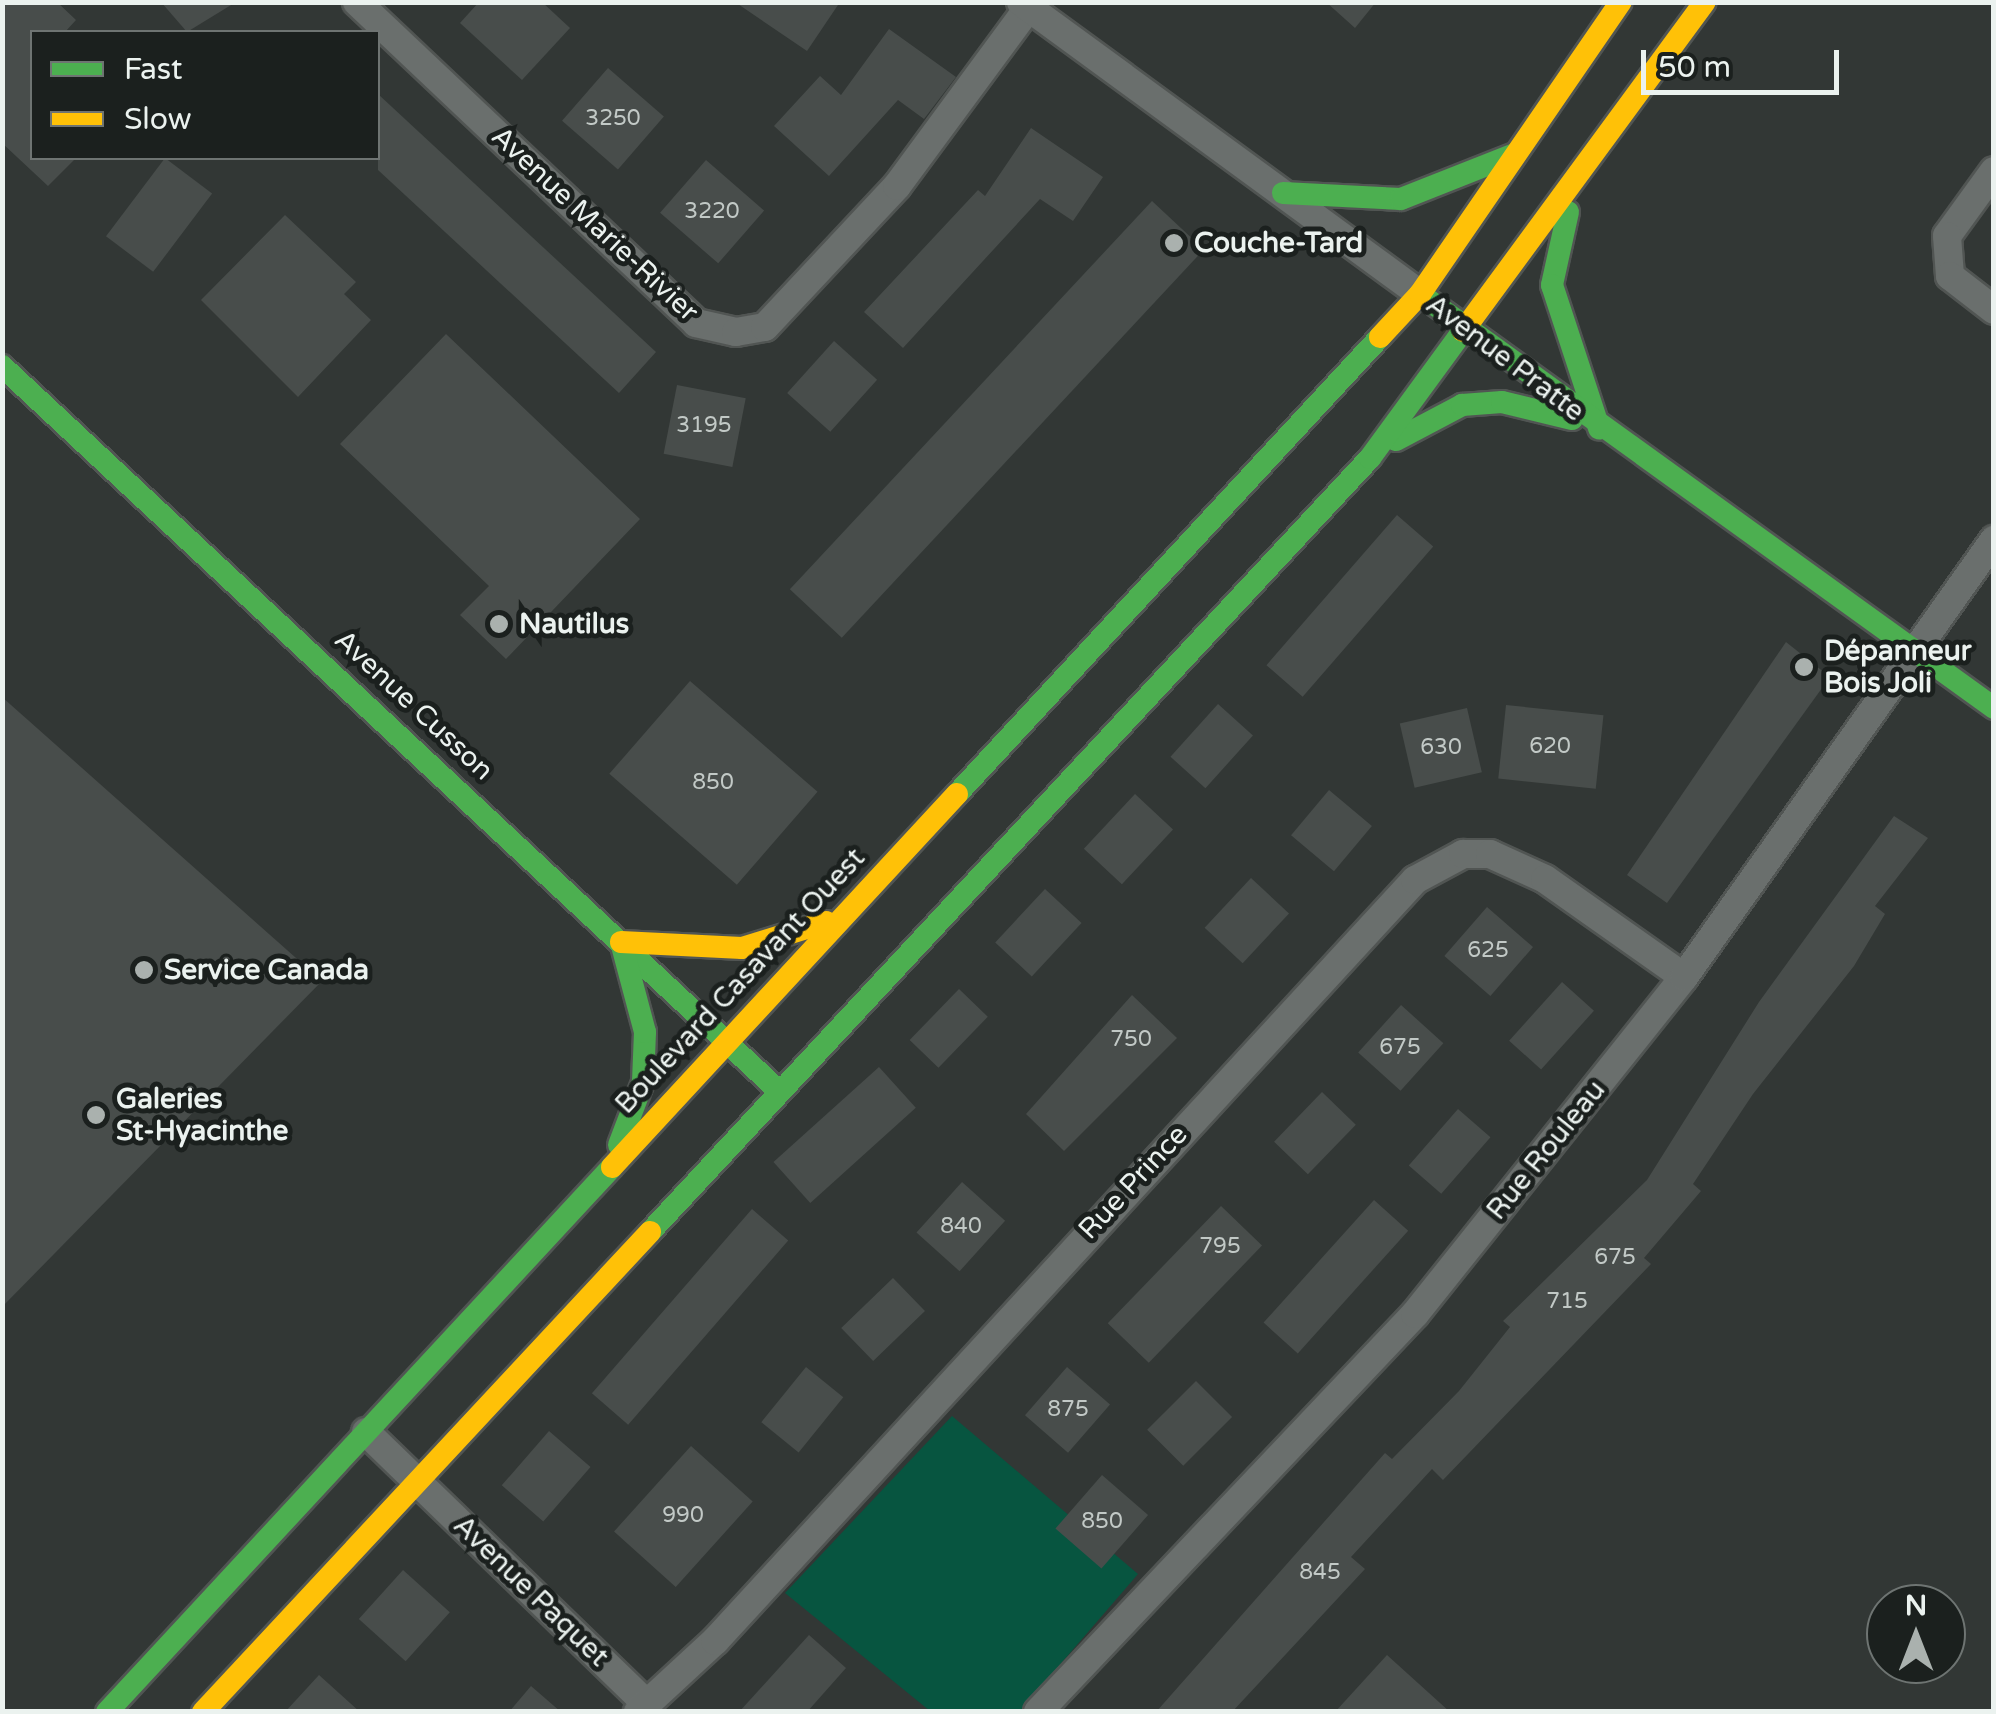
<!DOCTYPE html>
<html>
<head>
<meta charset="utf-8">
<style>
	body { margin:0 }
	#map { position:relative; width:1996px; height:1714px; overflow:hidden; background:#323735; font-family:"Varela Round",sans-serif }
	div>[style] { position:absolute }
	.green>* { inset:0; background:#075540 }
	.building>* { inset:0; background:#484d4b; transform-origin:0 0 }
	.roads { filter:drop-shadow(2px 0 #515553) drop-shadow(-2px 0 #515553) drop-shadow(0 2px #515553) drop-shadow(0 -2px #515553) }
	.street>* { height:28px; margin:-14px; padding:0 14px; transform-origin:14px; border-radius:14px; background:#6a6f6d }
	.fast>* { height:22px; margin:-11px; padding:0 11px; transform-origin:11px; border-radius:11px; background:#4caf50 }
	.slow>* { height:22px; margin:-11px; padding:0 11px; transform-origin:11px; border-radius:11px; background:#ffc107 }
	.dots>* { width:28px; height:28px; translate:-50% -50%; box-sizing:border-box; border:5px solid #1b201e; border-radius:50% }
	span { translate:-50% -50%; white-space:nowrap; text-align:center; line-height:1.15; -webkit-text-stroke:10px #1b201e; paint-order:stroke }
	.number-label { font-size:22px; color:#c2c9c6 }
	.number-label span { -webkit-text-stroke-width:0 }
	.street-label { font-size:28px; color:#ebf2ef }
	.poi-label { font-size:28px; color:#ebf2ef; font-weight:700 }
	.left { translate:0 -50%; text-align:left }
	.frame { position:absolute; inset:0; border:5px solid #ebf2ef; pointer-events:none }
	.legend { position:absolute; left:30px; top:30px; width:350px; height:130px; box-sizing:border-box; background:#1b201e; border:2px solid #6e7472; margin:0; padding:12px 18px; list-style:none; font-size:30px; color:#ebf2ef }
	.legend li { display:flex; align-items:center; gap:20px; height:50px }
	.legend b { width:50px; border:2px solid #6e7472 }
	.north { position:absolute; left:1866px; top:1584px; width:100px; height:100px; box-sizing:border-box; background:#1b201e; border:2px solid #6e7472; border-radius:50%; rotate:0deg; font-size:28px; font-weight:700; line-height:40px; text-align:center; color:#ebf2ef }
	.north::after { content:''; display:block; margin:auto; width:35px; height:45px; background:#aab1ae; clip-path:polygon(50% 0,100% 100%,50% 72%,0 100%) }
	.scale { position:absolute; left:1641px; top:50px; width:198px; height:45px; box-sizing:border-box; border:5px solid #ebf2ef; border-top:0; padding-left:12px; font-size:30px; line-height:35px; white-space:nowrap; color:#ebf2ef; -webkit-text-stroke:8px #1b201e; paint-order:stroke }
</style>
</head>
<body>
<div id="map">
	<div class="green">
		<i style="clip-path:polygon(952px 1416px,1138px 1574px,1020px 1711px,930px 1711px,785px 1593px)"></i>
	</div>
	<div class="building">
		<i style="clip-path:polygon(2px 2px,57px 2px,76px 20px,65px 32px,32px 32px,32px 158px,76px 158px,48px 186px,2px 143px)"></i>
		<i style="clip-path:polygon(161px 2px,236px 2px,187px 32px)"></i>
		<i style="clip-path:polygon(479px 2px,542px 2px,570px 28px,522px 80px,460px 23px)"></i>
		<i style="clip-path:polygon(735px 2px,840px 2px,807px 51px)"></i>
		<i style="clip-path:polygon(1326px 2px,1376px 2px,1355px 28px)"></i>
		<i style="clip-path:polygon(889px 29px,956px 77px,924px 119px,898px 100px,829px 176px,774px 126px,820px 76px,841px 95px)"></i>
		<i style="left:608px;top:68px;width:74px;height:70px;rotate:41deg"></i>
		<i style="clip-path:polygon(378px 94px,656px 352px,619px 393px,378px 170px)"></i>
		<i style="clip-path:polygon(1031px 128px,1103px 177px,1073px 221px,1040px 199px,903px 348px,864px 312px,978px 190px,985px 196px)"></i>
		<i style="left:165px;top:158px;width:59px;height:98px;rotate:37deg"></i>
		<i style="left:706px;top:160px;width:77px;height:70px;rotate:41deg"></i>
		<i style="left:1152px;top:201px;width:71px;height:531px;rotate:43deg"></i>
		<i style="clip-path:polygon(285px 215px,356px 282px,344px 294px,371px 320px,298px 397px,201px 300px)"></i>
		<i style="clip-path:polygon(446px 334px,640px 519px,506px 659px,460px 615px,489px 586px,340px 444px)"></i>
		<i style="left:834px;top:341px;width:58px;height:70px;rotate:42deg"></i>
		<i style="left:677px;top:385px;width:70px;height:70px;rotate:11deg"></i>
		<i style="left:1397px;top:515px;width:48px;height:199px;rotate:41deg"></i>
		<i style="clip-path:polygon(1786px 642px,1830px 677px,1667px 903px,1627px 875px)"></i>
		<i style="left:690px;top:681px;width:169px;height:123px;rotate:41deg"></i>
		<i style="clip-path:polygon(2px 697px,322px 981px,2px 1307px)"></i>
		<i style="left:1218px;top:704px;width:47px;height:71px;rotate:42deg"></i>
		<i style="left:1506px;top:705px;width:98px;height:74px;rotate:6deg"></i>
		<i style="left:1467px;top:708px;width:66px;height:69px;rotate:77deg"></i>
		<i style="left:1329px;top:790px;width:56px;height:59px;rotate:40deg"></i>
		<i style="left:1135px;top:794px;width:52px;height:75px;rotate:43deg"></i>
		<i style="clip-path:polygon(1894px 816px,1928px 838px,1875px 906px,1885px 914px,1854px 966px,1753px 1094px,1693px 1184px,1701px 1191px,1644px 1258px,1651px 1264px,1443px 1480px,1432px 1469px,1351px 1557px,1365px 1569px,1232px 1712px,1156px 1712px,1385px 1453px,1392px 1459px,1459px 1391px,1510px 1327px,1503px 1321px,1647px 1180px,1759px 1002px)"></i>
		<i style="left:1251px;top:878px;width:52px;height:68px;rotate:43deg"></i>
		<i style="left:1045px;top:889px;width:50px;height:73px;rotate:43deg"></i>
		<i style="left:1487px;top:907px;width:61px;height:65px;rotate:41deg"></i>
		<i style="left:1562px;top:982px;width:43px;height:79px;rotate:42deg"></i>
		<i style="left:959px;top:989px;width:40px;height:71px;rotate:44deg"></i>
		<i style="clip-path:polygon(1132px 995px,1177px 1038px,1064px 1151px,1026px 1114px)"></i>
		<i style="left:1401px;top:1005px;width:57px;height:64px;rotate:42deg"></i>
		<i style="left:879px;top:1067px;width:55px;height:142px;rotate:48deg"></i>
		<i style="left:1322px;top:1092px;width:47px;height:69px;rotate:44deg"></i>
		<i style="left:1458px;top:1109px;width:43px;height:75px;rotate:41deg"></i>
		<i style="left:962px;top:1182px;width:58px;height:68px;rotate:42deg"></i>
		<i style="left:1374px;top:1200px;width:46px;height:165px;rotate:42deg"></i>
		<i style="left:1221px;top:1206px;width:57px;height:163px;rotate:44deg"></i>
		<i style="left:752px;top:1209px;width:48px;height:244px;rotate:41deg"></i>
		<i style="left:893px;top:1278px;width:46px;height:72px;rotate:46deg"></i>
		<i style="left:806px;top:1367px;width:48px;height:71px;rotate:39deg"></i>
		<i style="left:1067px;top:1367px;width:57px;height:64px;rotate:41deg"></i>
		<i style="left:1196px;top:1381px;width:51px;height:69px;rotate:45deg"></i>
		<i style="left:549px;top:1431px;width:55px;height:72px;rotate:41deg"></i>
		<i style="left:691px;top:1446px;width:83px;height:115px;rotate:42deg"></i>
		<i style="left:1102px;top:1475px;width:61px;height:71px;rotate:41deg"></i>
		<i style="left:403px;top:1570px;width:63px;height:66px;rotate:42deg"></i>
		<i style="clip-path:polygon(809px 1635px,846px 1668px,807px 1712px,739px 1712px)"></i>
		<i style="clip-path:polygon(1387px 1655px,1450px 1712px,1335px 1712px)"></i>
		<i style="clip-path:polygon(319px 1675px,360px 1712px,285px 1712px)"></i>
		<i style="clip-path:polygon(531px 1686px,561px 1712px,509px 1712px)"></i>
	</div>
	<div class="roads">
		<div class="street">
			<i style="left:357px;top:2px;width:467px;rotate:43.4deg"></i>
			<i style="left:696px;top:323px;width:41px;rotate:12.7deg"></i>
			<i style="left:736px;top:332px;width:29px;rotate:-10deg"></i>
			<i style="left:765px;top:327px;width:193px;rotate:-46.9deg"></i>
			<i style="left:897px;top:186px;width:221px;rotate:-53.6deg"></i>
			<i style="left:1021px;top:2px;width:494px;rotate:36.2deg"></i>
			<i style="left:1994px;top:171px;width:80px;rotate:125.9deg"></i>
			<i style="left:1947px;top:236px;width:40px;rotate:85.7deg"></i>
			<i style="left:1950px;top:276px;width:56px;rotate:37.7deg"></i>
			<i style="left:366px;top:1432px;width:390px;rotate:44.1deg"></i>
			<i style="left:638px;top:1712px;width:105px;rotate:-42.7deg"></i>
			<i style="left:715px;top:1641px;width:1034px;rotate:-47.39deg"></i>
			<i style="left:1415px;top:880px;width:55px;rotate:-28.4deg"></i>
			<i style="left:1463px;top:854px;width:27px"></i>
			<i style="left:1490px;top:854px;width:60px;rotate:24.4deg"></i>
			<i style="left:1545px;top:879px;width:170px;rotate:35.2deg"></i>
			<i style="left:1038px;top:1712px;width:548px;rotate:-46.55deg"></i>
			<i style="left:1415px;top:1314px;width:431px;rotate:-51.4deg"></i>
			<i style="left:1684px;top:977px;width:536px;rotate:-54.65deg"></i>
		</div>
		<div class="fast">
			<i style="left:1283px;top:193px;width:118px;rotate:2.9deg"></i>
			<i style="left:1401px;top:199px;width:119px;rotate:-21.6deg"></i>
			<i style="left:1568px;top:212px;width:75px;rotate:102.4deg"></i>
			<i style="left:1552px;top:285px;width:151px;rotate:71.8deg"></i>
			<i style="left:1420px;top:294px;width:708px;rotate:35.8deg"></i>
			<i style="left:2px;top:366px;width:1063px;rotate:43.02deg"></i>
			<i style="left:1396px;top:440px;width:75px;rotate:-27.9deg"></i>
			<i style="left:1462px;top:405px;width:40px;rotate:-4.3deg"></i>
			<i style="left:1502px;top:402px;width:72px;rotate:13.7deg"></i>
			<i style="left:957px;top:794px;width:623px;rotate:-47.21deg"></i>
			<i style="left:619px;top:1145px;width:67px;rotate:-69.1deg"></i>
			<i style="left:643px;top:1082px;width:50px;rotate:-87.7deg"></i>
			<i style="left:645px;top:1032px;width:93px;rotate:-104.9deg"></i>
			<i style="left:650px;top:1232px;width:1057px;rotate:-47.07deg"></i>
			<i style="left:1370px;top:458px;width:157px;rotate:-53.8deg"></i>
			<i style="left:107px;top:1712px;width:743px;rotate:-47.18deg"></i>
		</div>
		<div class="slow">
			<i style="left:1463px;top:331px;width:408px;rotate:-53.7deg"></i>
			<i style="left:1380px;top:337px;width:59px;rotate:-47.1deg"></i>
			<i style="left:1420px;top:294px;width:354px;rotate:-55.5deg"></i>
			<i style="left:621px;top:942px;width:121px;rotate:2.8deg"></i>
			<i style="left:742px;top:948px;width:88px;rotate:-17.2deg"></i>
			<i style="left:612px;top:1167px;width:508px;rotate:-47.23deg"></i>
			<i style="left:203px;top:1712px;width:656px;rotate:-47.04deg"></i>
		</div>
	</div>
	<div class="dots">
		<i style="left:1174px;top:243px;background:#aab1ae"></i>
		<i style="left:499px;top:624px;background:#aab1ae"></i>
		<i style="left:1804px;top:667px;background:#aab1ae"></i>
		<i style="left:144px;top:970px;background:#aab1ae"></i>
		<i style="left:96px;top:1115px;background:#aab1ae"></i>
	</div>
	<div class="number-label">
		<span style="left:613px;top:119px">3250</span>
		<span style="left:712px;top:212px">3220</span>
		<span style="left:704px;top:426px">3195</span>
		<span style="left:1550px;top:747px">620</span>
		<span style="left:1441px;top:748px">630</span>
		<span style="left:713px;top:783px">850</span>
		<span style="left:1488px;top:951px">625</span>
		<span style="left:1131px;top:1040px">750</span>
		<span style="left:1400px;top:1048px">675</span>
		<span style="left:961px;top:1227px">840</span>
		<span style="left:1220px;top:1247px">795</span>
		<span style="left:1615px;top:1258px">675</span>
		<span style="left:1567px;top:1302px">715</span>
		<span style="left:1068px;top:1410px">875</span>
		<span style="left:683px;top:1516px">990</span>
		<span style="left:1102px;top:1522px">850</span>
		<span style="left:1320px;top:1573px">845</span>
	</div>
	<div class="street-label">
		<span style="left:595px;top:224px;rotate:43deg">Avenue Marie-Rivier</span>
		<span style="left:1505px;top:358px;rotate:37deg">Avenue Pratte</span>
		<span style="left:414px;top:705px;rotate:43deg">Avenue Cusson</span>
		<span style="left:740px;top:981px;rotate:-47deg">Boulevard Casavant Ouest</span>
		<span style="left:1546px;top:1150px;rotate:-51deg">Rue Rouleau</span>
		<span style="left:1133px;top:1182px;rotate:-47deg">Rue Prince</span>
		<span style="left:531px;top:1591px;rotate:44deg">Avenue Paquet</span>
	</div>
	<div class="poi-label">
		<span class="left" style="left:1194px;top:243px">Couche-Tard</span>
		<span class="left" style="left:519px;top:624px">Nautilus</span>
		<span class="left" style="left:1824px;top:667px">Dépanneur<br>Bois Joli</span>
		<span class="left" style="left:164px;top:970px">Service Canada</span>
		<span class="left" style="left:116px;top:1115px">Galeries<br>St-Hyacinthe</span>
	</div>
	<div class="frame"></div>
	<ul class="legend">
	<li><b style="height:12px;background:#4caf50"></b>Fast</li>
	<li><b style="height:12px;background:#ffc107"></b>Slow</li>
	</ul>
	<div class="north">N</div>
	<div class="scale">50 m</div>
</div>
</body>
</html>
